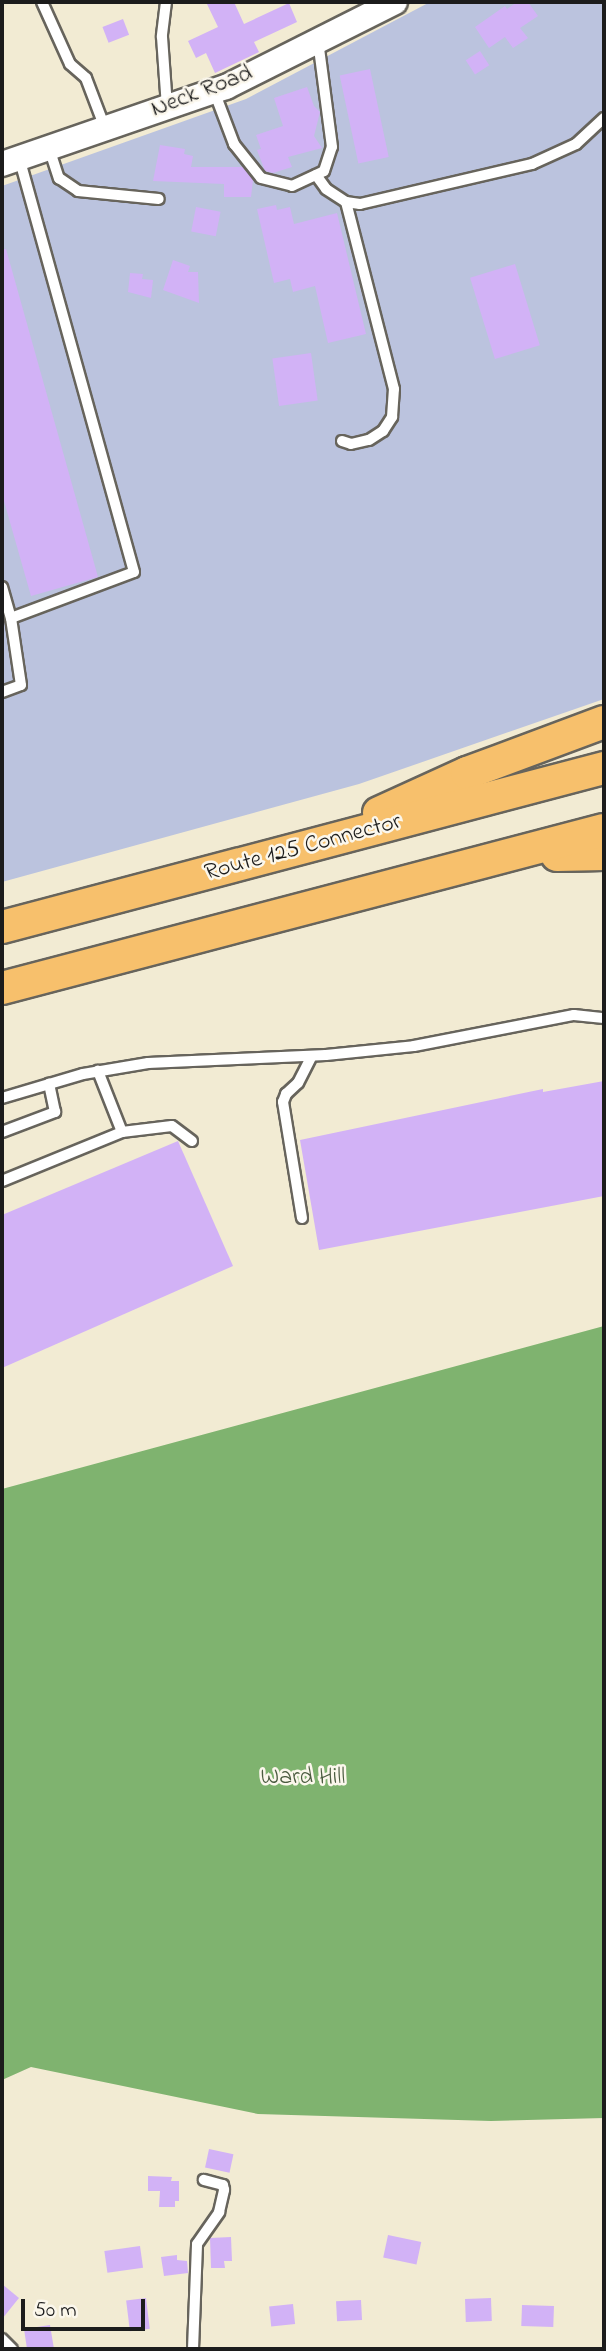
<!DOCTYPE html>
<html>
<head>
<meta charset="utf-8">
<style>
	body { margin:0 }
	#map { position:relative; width:606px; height:2351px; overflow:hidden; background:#f2ebd3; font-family:"Indie Flower",sans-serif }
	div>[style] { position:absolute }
	.industrial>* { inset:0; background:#bbc3de }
	.forest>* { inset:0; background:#7fb36f }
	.building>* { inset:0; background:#d2b2f6; transform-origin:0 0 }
	.roads { filter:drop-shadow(2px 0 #67645c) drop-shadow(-2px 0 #67645c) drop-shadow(0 2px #67645c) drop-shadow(0 -2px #67645c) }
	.service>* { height:10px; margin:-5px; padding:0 5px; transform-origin:5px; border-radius:5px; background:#fff }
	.tertiary>* { height:24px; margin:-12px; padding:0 12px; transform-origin:12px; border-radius:12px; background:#fff }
	.trunk>* { height:32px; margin:-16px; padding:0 16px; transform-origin:16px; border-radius:16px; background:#f7c06c }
	span { translate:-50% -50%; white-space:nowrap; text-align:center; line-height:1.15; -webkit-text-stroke:5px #fbf7ec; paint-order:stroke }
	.street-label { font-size:24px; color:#1c1c1c }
	.park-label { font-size:24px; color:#4a5b3f }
	.frame { position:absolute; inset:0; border:4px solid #1c1c1c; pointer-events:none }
	.scale { position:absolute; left:21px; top:2299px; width:124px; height:32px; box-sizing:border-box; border:4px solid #1c1c1c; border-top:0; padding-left:9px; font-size:21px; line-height:24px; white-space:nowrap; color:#1c1c1c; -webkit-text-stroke:5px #fbf7ec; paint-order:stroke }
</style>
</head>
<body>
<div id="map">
	<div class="industrial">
		<i style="clip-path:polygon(430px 2px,604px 2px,604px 699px,359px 784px,2px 882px,2px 186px,246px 99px)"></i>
	</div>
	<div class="forest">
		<i style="clip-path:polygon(604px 1326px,604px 2118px,491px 2121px,258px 2114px,31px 2067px,2px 2080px,2px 1489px)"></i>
	</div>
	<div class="building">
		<i style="clip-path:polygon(206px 2px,234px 2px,244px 24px,289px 3px,297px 22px,254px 42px,259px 52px,215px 73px,206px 53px,196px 58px,188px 41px,218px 27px)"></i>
		<i style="clip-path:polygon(517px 2px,528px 2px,538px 16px,520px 28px,528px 38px,513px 48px,505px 37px,489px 48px,475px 27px,505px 6px,507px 9px)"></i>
		<i style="left:123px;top:19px;width:17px;height:22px;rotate:69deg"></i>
		<i style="left:480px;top:51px;width:17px;height:17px;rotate:57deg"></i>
		<i style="left:370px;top:69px;width:90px;height:31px;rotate:78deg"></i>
		<i style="clip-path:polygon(307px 87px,314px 106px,320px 112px,314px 136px,322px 148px,288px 157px,292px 167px,273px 173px,265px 171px,257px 150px,261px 149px,256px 135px,283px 126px,274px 98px)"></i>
		<i style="clip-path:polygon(160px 145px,185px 149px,184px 154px,193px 156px,191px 167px,243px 167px,253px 180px,251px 197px,224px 197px,224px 184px,153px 181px)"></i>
		<i style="clip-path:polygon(276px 205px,277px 210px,290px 207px,294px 224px,337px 213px,366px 334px,328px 343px,315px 286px,293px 292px,290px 279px,274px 283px,257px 209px)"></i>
		<i style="left:196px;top:207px;width:25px;height:25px;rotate:11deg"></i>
		<i style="clip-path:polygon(2px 249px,6px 249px,98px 577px,31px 596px,2px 494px)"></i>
		<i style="clip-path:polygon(173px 260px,190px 266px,188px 272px,198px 272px,199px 303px,163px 290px)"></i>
		<i style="left:515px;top:264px;width:85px;height:47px;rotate:73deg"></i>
		<i style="clip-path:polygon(130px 273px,143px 274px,142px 279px,153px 280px,151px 298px,128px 292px)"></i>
		<i style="left:311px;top:353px;width:48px;height:39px;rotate:82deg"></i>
		<i style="clip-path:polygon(604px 1081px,604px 1196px,319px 1250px,300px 1140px,543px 1089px,543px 1092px)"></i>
		<i style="clip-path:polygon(178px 1141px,233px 1266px,2px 1368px,2px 1215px)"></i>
		<i style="left:209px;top:2149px;width:25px;height:19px;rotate:12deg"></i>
		<i style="clip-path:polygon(148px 2176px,172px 2177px,171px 2181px,179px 2181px,179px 2201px,175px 2201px,175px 2207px,159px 2207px,160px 2191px,148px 2191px)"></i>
		<i style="left:388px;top:2235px;width:34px;height:23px;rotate:12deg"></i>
		<i style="clip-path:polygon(231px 2237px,232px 2261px,224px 2261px,225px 2268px,211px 2268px,210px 2238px)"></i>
		<i style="left:140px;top:2246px;width:22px;height:36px;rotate:82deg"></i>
		<i style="clip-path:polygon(177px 2255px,177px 2260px,187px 2261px,188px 2273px,164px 2276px,161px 2257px)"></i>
		<i style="clip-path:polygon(2px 2284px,19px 2298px,2px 2319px)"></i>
		<i style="left:146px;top:2298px;width:31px;height:20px;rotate:83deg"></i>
		<i style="left:491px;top:2298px;width:23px;height:26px;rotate:88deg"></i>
		<i style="left:361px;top:2300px;width:20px;height:25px;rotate:87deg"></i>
		<i style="left:293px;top:2304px;width:20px;height:24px;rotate:84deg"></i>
		<i style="left:522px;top:2305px;width:32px;height:21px;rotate:2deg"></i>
		<i style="clip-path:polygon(50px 2325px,54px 2349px,27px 2349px,24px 2329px)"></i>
	</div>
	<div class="roads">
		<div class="service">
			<i style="left:42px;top:2px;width:68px;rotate:65.7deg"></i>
			<i style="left:70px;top:64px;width:21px;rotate:41deg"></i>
			<i style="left:86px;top:78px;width:53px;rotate:69.2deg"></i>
			<i style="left:166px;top:2px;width:35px;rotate:97deg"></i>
			<i style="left:162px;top:37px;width:69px;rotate:85.9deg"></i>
			<i style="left:214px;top:91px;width:57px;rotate:69.3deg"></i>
			<i style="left:234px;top:144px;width:43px;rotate:51.5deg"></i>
			<i style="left:261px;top:178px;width:32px;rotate:14deg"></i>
			<i style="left:292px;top:186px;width:35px;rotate:-25deg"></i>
			<i style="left:324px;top:171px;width:25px;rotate:-72deg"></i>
			<i style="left:332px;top:147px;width:107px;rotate:-97.5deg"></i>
			<i style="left:49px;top:148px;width:32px;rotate:72deg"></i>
			<i style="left:59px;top:178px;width:23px;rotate:34deg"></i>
			<i style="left:78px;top:191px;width:81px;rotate:5.6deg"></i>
			<i style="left:316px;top:175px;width:17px;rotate:54deg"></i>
			<i style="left:326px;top:189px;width:24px;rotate:33deg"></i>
			<i style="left:346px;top:202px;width:14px;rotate:8deg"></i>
			<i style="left:360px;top:204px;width:177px;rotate:-13.1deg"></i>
			<i style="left:532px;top:164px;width:48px;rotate:-24.4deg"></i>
			<i style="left:576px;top:144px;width:38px;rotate:-43deg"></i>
			<i style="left:342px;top:441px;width:9px;rotate:18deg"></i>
			<i style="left:351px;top:444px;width:18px;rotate:-13deg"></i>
			<i style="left:369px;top:440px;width:17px;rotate:-33deg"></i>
			<i style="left:383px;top:431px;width:17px;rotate:-57deg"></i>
			<i style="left:392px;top:417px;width:28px;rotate:-86deg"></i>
			<i style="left:394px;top:389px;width:193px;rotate:-104.4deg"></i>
			<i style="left:2px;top:587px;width:32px;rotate:74deg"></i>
			<i style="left:11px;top:618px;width:131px;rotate:-20.5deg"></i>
			<i style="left:134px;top:572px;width:427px;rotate:-105.5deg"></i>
			<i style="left:2px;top:692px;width:20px;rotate:-20deg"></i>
			<i style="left:21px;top:685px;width:68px;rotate:-98.5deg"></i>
			<i style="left:2px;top:1098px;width:84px;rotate:-16.5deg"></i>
			<i style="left:83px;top:1074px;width:66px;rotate:-9.6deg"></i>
			<i style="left:148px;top:1063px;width:178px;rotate:-2.6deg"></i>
			<i style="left:326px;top:1055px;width:88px;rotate:-5.8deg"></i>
			<i style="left:414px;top:1046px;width:163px;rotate:-11deg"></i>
			<i style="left:574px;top:1015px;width:30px;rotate:6deg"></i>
			<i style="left:2px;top:1132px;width:57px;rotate:-20.7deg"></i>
			<i style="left:55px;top:1112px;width:29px;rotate:-102deg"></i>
			<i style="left:122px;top:1132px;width:50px;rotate:-6.8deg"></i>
			<i style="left:172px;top:1126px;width:25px;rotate:37deg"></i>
			<i style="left:2px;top:1181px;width:130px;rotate:-22.2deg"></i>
			<i style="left:122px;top:1132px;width:66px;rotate:-111.5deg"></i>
			<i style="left:302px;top:1218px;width:118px;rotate:-99.3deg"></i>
			<i style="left:283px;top:1102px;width:9px;rotate:-69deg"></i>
			<i style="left:286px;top:1094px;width:16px;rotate:-43deg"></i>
			<i style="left:298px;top:1083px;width:30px;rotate:-63deg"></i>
			<i style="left:2px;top:2339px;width:14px;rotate:45deg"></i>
			<i style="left:193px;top:2349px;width:105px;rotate:-87.8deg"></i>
			<i style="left:197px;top:2244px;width:39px;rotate:-55deg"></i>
			<i style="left:219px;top:2212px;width:23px;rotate:-77deg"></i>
			<i style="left:224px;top:2190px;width:5px;rotate:-101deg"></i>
			<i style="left:223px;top:2185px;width:20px;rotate:-165deg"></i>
		</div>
		<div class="tertiary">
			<i style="left:2px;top:164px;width:237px;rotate:-19deg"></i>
			<i style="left:226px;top:87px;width:189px;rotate:-26.7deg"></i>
		</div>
		<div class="trunk">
			<i style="left:379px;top:813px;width:97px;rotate:-24.4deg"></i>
			<i style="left:467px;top:773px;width:146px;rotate:-20.4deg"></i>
			<i style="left:557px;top:855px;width:47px;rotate:-1.2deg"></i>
			<i style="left:2px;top:927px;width:623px;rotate:-14.8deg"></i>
			<i style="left:2px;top:988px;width:622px;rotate:-14.71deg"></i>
		</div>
	</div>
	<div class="street-label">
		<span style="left:202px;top:92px;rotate:-21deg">Neck Road</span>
		<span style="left:303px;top:848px;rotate:-15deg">Route 125 Connector</span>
	</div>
	<div class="park-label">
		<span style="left:303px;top:1778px">Ward Hill</span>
	</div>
	<div class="frame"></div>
	<div class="scale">50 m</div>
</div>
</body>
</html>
